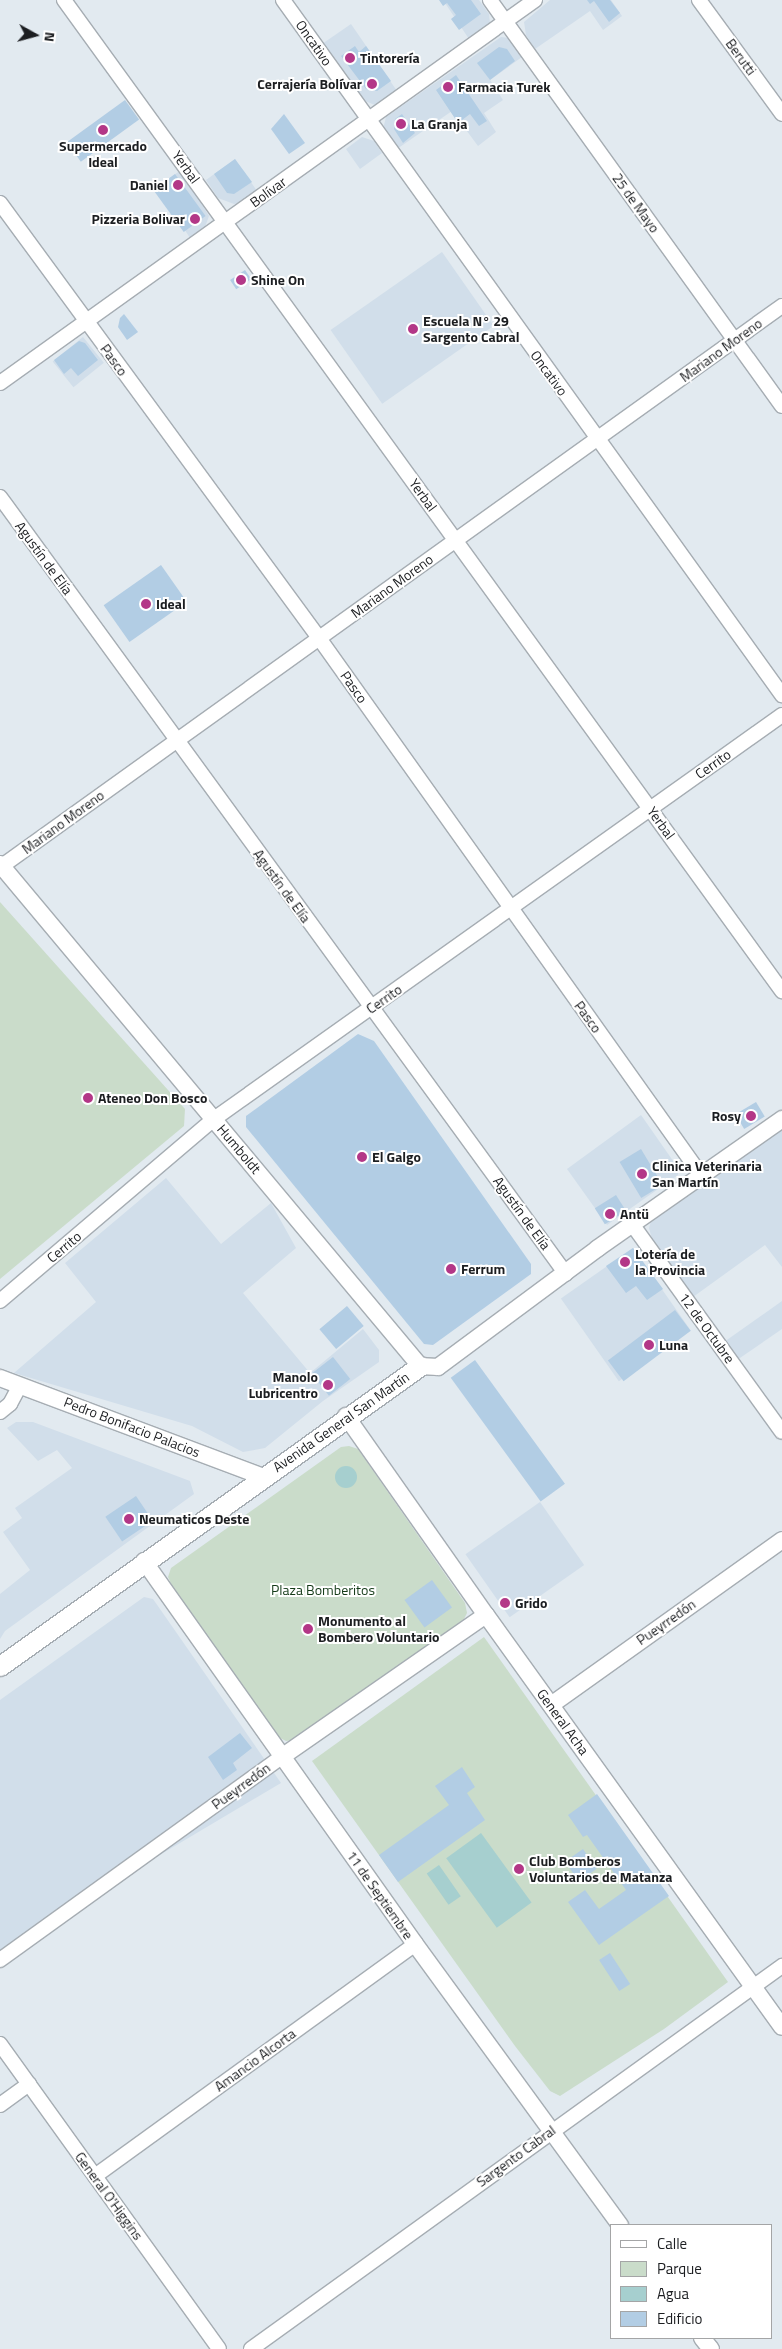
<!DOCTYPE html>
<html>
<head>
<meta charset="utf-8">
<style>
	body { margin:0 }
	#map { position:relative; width:782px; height:2349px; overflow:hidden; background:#e2eaf0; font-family:"Titillium Web",sans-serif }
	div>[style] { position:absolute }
	.built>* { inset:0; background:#d1deea; transform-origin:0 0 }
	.green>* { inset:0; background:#cadcca }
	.water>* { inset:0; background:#a6cfcf; transform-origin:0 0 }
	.round { border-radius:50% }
	.building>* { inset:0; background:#b2cde4; transform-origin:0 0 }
	.roads { filter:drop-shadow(1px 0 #a6adb3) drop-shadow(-1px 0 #a6adb3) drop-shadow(0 1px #a6adb3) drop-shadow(0 -1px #a6adb3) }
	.minor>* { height:14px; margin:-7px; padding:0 7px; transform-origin:7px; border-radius:7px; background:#fff }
	.tertiary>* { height:16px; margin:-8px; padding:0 8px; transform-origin:8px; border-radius:8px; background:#fff }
	.secondary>* { height:19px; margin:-9.5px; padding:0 9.5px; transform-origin:9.5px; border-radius:9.5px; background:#fff }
	.dots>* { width:14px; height:14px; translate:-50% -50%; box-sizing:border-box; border:2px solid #fff; border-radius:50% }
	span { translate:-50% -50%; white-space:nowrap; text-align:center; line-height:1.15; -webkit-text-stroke:4px #fff; paint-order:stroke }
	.street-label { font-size:14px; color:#1c1e21 }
	.poi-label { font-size:14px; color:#1c1e21; font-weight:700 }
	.left { translate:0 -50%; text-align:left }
	.right { translate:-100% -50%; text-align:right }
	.park-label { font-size:14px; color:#143a18 }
	.legend { position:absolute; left:610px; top:2224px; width:162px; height:115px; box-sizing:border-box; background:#fff; border:1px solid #a4a5a6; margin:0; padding:6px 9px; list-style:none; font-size:15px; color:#1c1e21 }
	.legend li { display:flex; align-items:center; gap:10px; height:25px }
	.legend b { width:25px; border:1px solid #a4a5a6 }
	.north { position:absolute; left:10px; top:10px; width:50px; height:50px; -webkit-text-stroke:4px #fff; paint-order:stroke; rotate:97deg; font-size:14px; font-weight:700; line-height:20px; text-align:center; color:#1c1e21 }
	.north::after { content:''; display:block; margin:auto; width:18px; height:22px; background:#1c1e21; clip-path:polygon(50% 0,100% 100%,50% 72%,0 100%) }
</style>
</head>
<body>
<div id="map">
	<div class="built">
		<i style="clip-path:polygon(443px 0,479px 0,489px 14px,490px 23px,469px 39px)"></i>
		<i style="clip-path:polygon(550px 0,611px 0,622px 16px,603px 30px,590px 11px,535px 49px,526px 35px,524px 22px)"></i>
		<i style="clip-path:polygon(351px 24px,397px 91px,375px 105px,360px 99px,322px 44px)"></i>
		<i style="clip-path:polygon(501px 37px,509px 38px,522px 57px,490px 80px,503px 100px,484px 113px,496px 132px,478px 146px,452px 111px,394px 151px,383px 129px,386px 117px)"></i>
		<i style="clip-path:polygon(362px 137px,374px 141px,382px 153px,360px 169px,346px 149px)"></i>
		<i style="clip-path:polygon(235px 159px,257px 191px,240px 203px,234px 204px,218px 198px,206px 180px)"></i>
		<i style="clip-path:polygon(181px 170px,209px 216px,205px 227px,190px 238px,157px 187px)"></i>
		<i style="left:442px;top:252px;width:90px;height:136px;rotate:55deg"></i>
		<i style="left:83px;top:337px;width:33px;height:39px;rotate:51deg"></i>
		<i style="clip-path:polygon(641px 1115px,678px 1168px,678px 1175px,607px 1225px,567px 1169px)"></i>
		<i style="clip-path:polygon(782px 1127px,782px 1267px,765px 1245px,693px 1297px,652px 1239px,649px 1228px,652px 1218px)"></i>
		<i style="clip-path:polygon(166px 1178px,221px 1244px,271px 1203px,296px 1248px,243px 1293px,310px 1373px,363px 1329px,379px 1350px,379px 1362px,323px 1401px,265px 1448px,243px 1452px,192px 1426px,14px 1373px,96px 1302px,65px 1263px)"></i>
		<i style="left:633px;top:1248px;width:101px;height:88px;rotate:55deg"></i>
		<i style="clip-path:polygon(782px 1301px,782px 1329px,737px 1360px,724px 1342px)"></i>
		<i style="clip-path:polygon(16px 1422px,33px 1422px,190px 1481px,194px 1494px,5px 1631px,0 1639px,0 1594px,30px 1570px,3px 1532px,22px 1518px,15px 1508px,72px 1468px,57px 1450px,38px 1461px,7px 1428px)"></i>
		<i style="left:540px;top:1502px;width:77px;height:91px;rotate:55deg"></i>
		<i style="clip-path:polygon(144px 1597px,153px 1599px,281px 1783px,0 1950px,0 1700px)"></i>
	</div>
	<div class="green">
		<i style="clip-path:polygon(0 902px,185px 1109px,184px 1126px,0 1279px)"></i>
		<i style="clip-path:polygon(349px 1446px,358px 1449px,465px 1603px,467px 1613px,462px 1623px,294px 1740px,286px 1741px,278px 1737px,173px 1588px,168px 1577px,171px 1568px,341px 1447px)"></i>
		<i style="clip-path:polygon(484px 1637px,728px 1982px,664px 2029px,560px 2096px,550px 2091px,515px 2046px,312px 1761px)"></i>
	</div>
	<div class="water">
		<i class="round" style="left:335px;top:1466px;width:22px;height:22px"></i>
		<i style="left:481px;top:1833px;width:86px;height:43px;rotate:54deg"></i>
		<i style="left:439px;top:1865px;width:38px;height:15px;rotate:55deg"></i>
	</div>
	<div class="building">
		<i style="clip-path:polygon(439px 0,471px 0,481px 14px,459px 30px,451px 19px,456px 15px,447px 3px,443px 6px)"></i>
		<i style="clip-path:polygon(587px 0,610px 0,620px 13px,609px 22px,594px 1px,590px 4px)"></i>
		<i style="clip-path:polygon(355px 46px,359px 52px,366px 46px,391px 81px,377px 91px,366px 89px,341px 56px)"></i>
		<i style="clip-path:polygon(499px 47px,507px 49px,515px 61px,490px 80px,477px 63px)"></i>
		<i style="clip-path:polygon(456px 75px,487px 121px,479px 126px,470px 114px,458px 123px,436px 90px)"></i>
		<i style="left:125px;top:100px;width:24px;height:72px;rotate:54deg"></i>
		<i style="clip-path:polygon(284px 114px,305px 143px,289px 154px,271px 129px)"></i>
		<i style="clip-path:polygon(402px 114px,415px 133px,403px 143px,394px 129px,395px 119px)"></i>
		<i style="clip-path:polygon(235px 159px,252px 182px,234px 194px,227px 193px,214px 174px)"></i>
		<i style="left:175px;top:174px;width:52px;height:27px;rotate:54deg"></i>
		<i style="left:245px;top:270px;width:11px;height:18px;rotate:56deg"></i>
		<i style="clip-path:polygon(124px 314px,138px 332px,127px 340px,118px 327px,120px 318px)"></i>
		<i style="clip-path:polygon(79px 341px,85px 343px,98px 360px,78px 376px,71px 368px,64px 374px,54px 360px)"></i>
		<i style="left:161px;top:565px;width:45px;height:70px;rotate:55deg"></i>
		<i style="clip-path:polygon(358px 1034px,374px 1041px,531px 1264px,531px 1274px,433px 1345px,424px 1344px,246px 1127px,246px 1116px)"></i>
		<i style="left:756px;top:1102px;width:17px;height:24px;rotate:59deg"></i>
		<i style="left:641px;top:1149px;width:42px;height:25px;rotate:59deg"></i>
		<i style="left:616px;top:1195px;width:19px;height:25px;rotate:58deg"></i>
		<i style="clip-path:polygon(633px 1248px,663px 1289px,647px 1300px,636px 1286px,626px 1293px,606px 1266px)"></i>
		<i style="left:347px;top:1306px;width:26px;height:36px;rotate:50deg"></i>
		<i style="left:675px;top:1310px;width:26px;height:84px;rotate:53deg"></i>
		<i style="left:333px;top:1357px;width:28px;height:27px;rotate:52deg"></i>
		<i style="left:475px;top:1360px;width:153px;height:30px;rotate:54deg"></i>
		<i style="left:136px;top:1496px;width:30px;height:37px;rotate:56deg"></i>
		<i style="left:432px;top:1580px;width:34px;height:34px;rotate:54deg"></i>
		<i style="clip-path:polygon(240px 1733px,252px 1748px,233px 1763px,237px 1770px,223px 1780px,208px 1757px)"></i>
		<i style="clip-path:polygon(462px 1767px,475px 1787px,467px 1793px,485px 1820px,398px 1882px,379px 1855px,449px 1805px,435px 1786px)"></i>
		<i style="clip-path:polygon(597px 1794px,669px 1896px,599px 1945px,568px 1902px,585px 1890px,599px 1909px,626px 1890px,587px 1835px,583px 1837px,568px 1815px)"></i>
		<i style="left:583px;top:1849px;width:24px;height:22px;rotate:55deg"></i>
		<i style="left:610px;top:1953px;width:37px;height:13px;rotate:57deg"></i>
	</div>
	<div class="roads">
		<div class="minor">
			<i style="left:64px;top:0;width:1224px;rotate:54.08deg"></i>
			<i style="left:283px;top:0;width:856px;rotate:54.32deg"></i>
			<i style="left:490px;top:0;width:500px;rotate:54.28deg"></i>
			<i style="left:699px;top:0;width:141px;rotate:53.9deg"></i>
			<i style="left:0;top:203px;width:539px;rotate:53.75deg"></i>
			<i style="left:319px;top:638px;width:659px;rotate:54.57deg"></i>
			<i style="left:0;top:383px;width:658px;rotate:-35.6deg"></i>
			<i style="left:0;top:497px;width:961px;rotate:53.93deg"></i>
			<i style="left:2px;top:866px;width:960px;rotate:-35.68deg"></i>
			<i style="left:632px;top:1224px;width:256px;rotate:54.2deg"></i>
			<i style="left:0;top:1301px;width:281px;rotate:-40.4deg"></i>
			<i style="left:214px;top:1119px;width:697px;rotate:-35.42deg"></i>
			<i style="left:0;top:1412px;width:13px;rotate:-39deg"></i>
			<i style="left:10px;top:1404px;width:21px;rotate:-62deg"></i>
			<i style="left:0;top:1960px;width:349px;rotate:-35.8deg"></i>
			<i style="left:0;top:2044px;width:375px;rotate:54.3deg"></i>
			<i style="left:0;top:2105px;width:36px;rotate:-36deg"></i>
			<i style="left:95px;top:2176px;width:395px;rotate:-35.9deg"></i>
			<i style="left:251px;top:2349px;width:655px;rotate:-35.8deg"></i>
		</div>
		<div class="tertiary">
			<i style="left:0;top:864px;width:655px;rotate:50.08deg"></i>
			<i style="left:420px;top:1366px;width:18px;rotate:3deg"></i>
			<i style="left:438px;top:1367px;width:199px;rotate:-36.6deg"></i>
			<i style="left:598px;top:1248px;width:225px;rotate:-35deg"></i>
			<i style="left:0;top:1378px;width:282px;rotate:20.6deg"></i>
			<i style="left:346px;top:1416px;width:243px;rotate:54.9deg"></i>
			<i style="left:486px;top:1615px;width:507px;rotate:54.3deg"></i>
			<i style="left:144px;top:1561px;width:469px;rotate:54.7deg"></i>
			<i style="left:415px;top:1944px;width:348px;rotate:53.9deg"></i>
			<i style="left:551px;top:1705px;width:284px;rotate:-35.5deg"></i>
			<i style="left:283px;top:1756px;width:247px;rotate:-34.8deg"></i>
			<i style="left:702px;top:2338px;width:14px;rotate:51deg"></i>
		</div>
		<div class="secondary">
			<i style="left:0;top:1666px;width:516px;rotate:-35.54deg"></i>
		</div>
	</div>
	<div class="dots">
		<i style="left:350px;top:58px;background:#b33787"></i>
		<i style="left:372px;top:84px;background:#b33787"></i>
		<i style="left:448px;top:87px;background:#b33787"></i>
		<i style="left:401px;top:124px;background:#b33787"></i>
		<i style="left:103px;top:130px;background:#b33787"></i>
		<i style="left:178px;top:185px;background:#b33787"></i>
		<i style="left:195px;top:219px;background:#b33787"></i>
		<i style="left:241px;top:280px;background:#b33787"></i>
		<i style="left:413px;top:329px;background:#b33787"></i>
		<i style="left:146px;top:604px;background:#b33787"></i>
		<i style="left:88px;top:1098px;background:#b33787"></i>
		<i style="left:751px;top:1116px;background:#b33787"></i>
		<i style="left:362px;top:1157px;background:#b33787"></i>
		<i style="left:642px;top:1174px;background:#b33787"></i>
		<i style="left:610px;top:1214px;background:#b33787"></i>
		<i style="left:625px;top:1262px;background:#b33787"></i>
		<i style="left:451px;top:1269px;background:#b33787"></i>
		<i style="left:649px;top:1345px;background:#b33787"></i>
		<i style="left:328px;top:1385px;background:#b33787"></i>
		<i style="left:129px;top:1519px;background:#b33787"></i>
		<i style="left:505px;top:1603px;background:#b33787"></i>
		<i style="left:308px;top:1629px;background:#b33787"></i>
		<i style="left:519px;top:1869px;background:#b33787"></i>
	</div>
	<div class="street-label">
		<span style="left:314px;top:43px;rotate:55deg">Oncativo</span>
		<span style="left:741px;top:57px;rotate:54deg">Berutti</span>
		<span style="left:186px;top:167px;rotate:54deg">Yerbal</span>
		<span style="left:268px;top:192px;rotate:-36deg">Bolívar</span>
		<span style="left:636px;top:203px;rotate:54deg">25 de Mayo</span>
		<span style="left:721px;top:350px;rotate:-36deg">Mariano Moreno</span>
		<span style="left:114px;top:360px;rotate:54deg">Pasco</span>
		<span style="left:549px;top:373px;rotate:54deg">Oncativo</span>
		<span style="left:423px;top:495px;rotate:54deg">Yerbal</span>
		<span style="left:44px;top:558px;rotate:54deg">Agustín de Elía</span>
		<span style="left:392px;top:586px;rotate:-36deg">Mariano Moreno</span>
		<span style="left:354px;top:687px;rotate:55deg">Pasco</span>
		<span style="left:713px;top:764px;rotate:-35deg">Cerrito</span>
		<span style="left:63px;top:822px;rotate:-36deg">Mariano Moreno</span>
		<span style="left:661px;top:823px;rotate:54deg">Yerbal</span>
		<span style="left:282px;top:886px;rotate:54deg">Agustín de Elía</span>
		<span style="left:384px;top:999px;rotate:-35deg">Cerrito</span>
		<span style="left:588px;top:1017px;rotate:54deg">Pasco</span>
		<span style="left:239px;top:1149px;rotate:50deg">Humboldt</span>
		<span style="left:522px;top:1213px;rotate:54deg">Agustín de Elía</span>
		<span style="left:64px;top:1247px;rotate:-40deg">Cerrito</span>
		<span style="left:707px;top:1328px;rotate:54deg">12 de Octubre</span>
		<span style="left:341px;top:1422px;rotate:-35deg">Avenida General San Martín</span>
		<span style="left:132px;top:1427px;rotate:21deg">Pedro Bonifacio Palacios</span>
		<span style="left:666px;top:1622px;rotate:-35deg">Pueyrredón</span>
		<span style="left:563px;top:1722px;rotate:54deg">General Acha</span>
		<span style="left:241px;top:1786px;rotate:-36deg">Pueyrredón</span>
		<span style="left:380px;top:1895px;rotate:55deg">11 de Septiembre</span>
		<span style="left:255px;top:2060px;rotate:-36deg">Amancio Alcorta</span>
		<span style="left:516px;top:2156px;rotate:-36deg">Sargento Cabral</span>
		<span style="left:109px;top:2196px;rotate:54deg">General O'Higgins</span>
	</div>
	<div class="poi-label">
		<span class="left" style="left:360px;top:58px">Tintorería</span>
		<span class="right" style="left:362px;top:84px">Cerrajería Bolívar</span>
		<span class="left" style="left:458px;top:87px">Farmacia Turek</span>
		<span class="left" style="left:411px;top:124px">La Granja</span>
		<span style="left:103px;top:154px">Supermercado<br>Ideal</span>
		<span class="right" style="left:168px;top:185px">Daniel</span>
		<span class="right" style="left:185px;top:219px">Pizzeria Bolivar</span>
		<span class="left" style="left:251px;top:280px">Shine On</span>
		<span class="left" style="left:423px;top:329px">Escuela N° 29<br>Sargento Cabral</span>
		<span class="left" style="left:156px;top:604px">Ideal</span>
		<span class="left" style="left:98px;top:1098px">Ateneo Don Bosco</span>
		<span class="right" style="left:741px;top:1116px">Rosy</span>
		<span class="left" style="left:372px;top:1157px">El Galgo</span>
		<span class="left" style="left:652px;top:1174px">Clinica Veterinaria<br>San Martín</span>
		<span class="left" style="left:620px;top:1214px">Antü</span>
		<span class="left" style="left:635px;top:1262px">Lotería de<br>la Provincia</span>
		<span class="left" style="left:461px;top:1269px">Ferrum</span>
		<span class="left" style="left:659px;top:1345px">Luna</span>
		<span class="right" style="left:318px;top:1385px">Manolo<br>Lubricentro</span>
		<span class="left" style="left:139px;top:1519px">Neumaticos Deste</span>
		<span class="left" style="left:515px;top:1603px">Grido</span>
		<span class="left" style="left:318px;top:1629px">Monumento al<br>Bombero Voluntario</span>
		<span class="left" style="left:529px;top:1869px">Club Bomberos<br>Voluntarios de Matanza</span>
	</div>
	<div class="park-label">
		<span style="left:323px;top:1590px">Plaza Bomberitos</span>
	</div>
	<ul class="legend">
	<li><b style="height:6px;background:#fff"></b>Calle</li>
	<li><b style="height:14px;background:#cadcca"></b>Parque</li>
	<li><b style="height:14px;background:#a6cfcf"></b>Agua</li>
	<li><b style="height:14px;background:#b2cde4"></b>Edificio</li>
	</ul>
	<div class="north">N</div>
</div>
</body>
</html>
